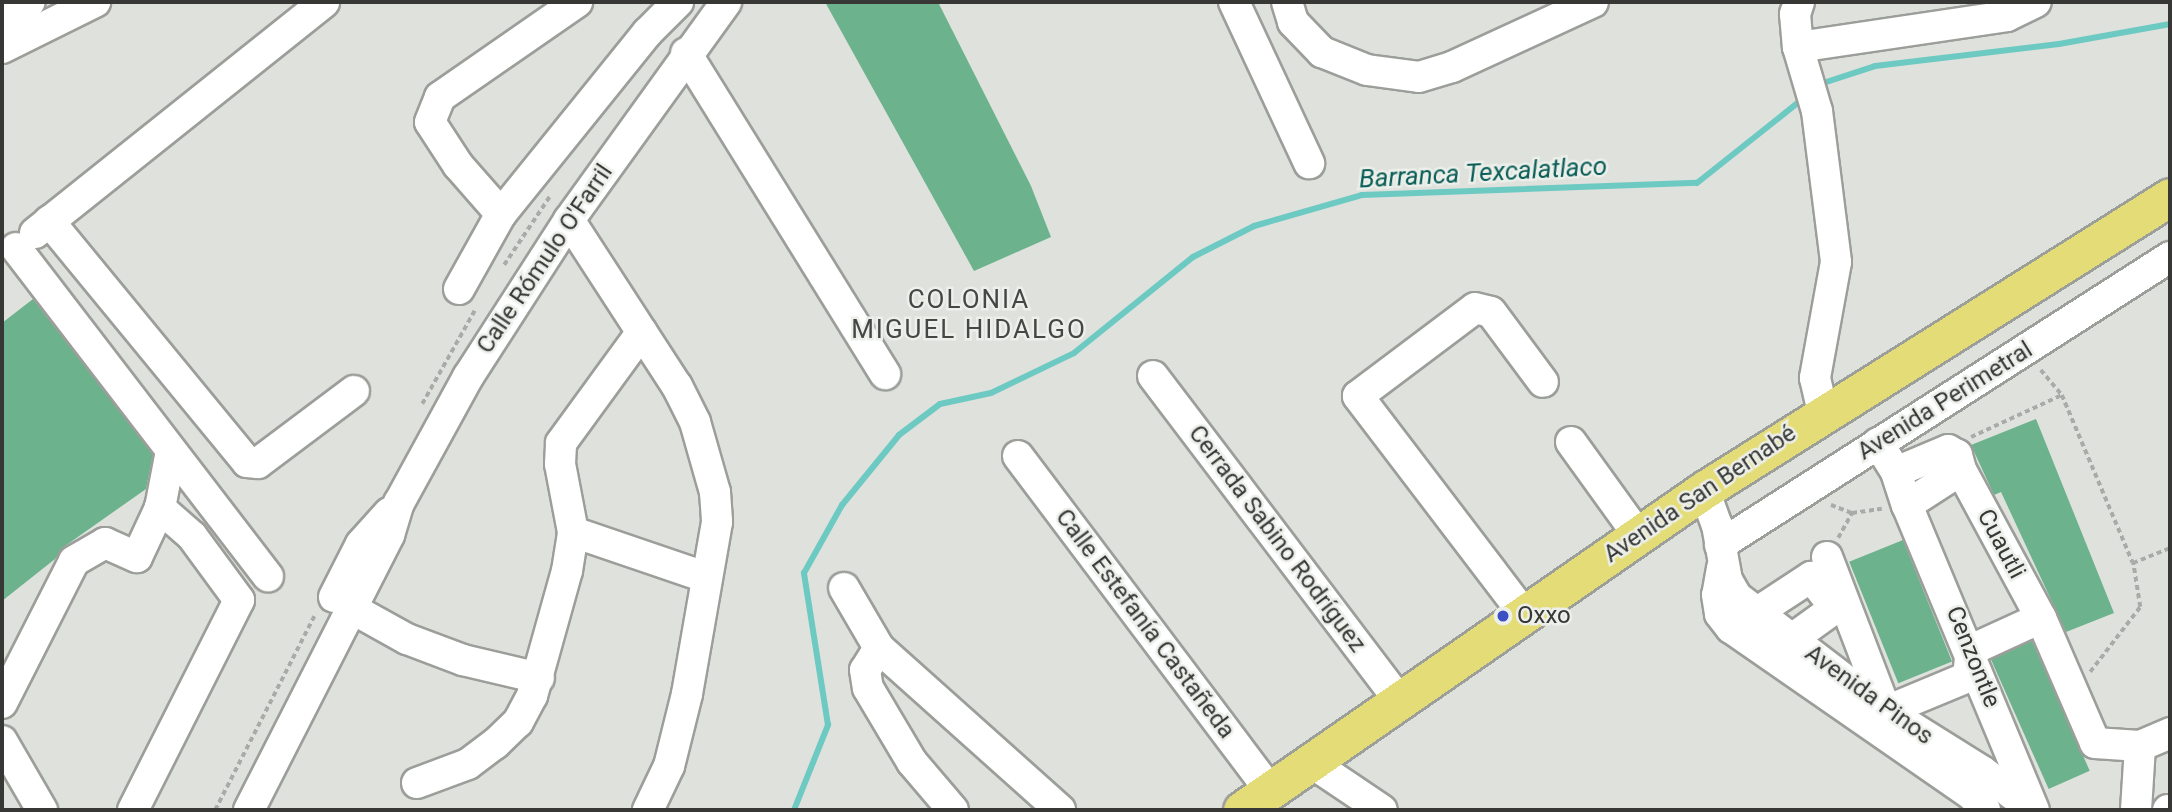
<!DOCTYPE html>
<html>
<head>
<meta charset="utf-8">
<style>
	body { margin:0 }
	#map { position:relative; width:2172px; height:812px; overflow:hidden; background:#dfe1dd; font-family:Roboto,sans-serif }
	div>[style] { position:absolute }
	.stream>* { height:6px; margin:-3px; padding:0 3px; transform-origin:3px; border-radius:3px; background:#6dcac2 }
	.building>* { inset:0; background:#6cb38d; transform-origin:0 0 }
	.path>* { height:3.5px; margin-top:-1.75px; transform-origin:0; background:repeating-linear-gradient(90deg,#aaaba8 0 5px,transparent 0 8.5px) }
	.roads { filter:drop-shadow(2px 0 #9c9e9a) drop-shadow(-2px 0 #9c9e9a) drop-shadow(0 2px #9c9e9a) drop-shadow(0 -2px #9c9e9a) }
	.minor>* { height:30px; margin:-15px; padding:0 15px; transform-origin:15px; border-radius:15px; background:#fff }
	.major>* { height:37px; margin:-18.5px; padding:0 18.5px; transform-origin:18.5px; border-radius:18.5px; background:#e4dc76 }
	.dots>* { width:19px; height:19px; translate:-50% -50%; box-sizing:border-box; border:4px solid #ecefea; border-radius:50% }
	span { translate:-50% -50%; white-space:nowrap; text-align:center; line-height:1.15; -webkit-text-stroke:5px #ecefea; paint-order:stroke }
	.street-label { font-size:24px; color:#373836 }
	.poi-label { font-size:24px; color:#373836 }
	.left { translate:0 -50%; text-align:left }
	.water-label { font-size:26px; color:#0a5d57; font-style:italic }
	.neighbourhood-label { font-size:26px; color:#454744; letter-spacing:2px }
	.frame { position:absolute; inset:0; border:4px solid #373836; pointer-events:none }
</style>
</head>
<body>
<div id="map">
	<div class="stream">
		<i style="left:1817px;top:85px;width:61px;rotate:-18.1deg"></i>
		<i style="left:1875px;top:66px;width:185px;rotate:-6.8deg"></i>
		<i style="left:2059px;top:44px;width:113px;rotate:-10.2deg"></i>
		<i style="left:794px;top:810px;width:92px;rotate:-68.2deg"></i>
		<i style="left:828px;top:725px;width:154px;rotate:-99deg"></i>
		<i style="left:804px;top:573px;width:78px;rotate:-60.8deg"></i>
		<i style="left:842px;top:505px;width:90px;rotate:-50.8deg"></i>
		<i style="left:899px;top:435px;width:51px;rotate:-37.1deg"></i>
		<i style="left:940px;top:404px;width:52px;rotate:-12.2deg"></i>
		<i style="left:991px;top:393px;width:92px;rotate:-25.7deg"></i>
		<i style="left:1074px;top:353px;width:153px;rotate:-38.9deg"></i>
		<i style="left:1193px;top:257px;width:68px;rotate:-26.9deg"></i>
		<i style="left:1254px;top:226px;width:112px;rotate:-16deg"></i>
		<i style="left:1362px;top:195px;width:335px;rotate:-2.1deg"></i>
		<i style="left:1697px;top:183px;width:137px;rotate:-38.5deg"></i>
	</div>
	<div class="building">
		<i style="clip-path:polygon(825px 2px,938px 2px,1031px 186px,1051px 237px,974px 271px)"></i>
		<i style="clip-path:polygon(33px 299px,153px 454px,146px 489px,65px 546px,55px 559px,2px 601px,2px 323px)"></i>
		<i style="clip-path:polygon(2036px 419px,2114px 613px,2066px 632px,2001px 492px,1994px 495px,1971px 445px)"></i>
		<i style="left:1903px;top:540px;width:131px;height:58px;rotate:68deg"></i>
		<i style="left:2032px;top:641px;width:142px;height:45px;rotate:66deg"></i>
	</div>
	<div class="path">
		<i style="left:504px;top:265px;width:83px;rotate:-56.3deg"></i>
		<i style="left:2041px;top:370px;width:33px;rotate:50deg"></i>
		<i style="left:2062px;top:395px;width:182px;rotate:67.1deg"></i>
		<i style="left:422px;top:404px;width:108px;rotate:-60.6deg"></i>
		<i style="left:1971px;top:437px;width:100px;rotate:-24.8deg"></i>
		<i style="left:1831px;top:505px;width:22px;rotate:21deg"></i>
		<i style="left:1838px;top:538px;width:29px;rotate:-61deg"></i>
		<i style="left:1852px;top:513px;width:30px;rotate:-8deg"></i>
		<i style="left:2090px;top:672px;width:82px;rotate:-52.4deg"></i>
		<i style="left:2140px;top:607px;width:45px;rotate:-99deg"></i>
		<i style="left:2133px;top:563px;width:40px;rotate:-22deg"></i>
		<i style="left:215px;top:810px;width:221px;rotate:-62.9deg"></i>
	</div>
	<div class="roads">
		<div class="minor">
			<i style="left:1234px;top:2px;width:178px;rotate:65deg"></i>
			<i style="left:1287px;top:2px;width:21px;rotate:73deg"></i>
			<i style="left:1293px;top:22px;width:42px;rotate:46deg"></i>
			<i style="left:1322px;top:52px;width:48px;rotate:21.8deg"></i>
			<i style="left:1367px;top:70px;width:52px;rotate:7.7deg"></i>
			<i style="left:1419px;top:77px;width:34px;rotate:-17deg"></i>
			<i style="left:1452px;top:67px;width:155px;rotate:-24.7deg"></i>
			<i style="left:1799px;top:2px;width:13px;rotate:108deg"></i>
			<i style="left:1795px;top:14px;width:33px;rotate:85deg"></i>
			<i style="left:1798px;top:47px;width:67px;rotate:73.5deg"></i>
			<i style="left:1817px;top:111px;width:152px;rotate:82.8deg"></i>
			<i style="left:1836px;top:262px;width:118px;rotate:100.3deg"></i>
			<i style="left:1815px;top:378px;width:35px;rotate:77deg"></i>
			<i style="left:2px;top:16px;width:31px;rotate:-27deg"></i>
			<i style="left:1798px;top:47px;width:211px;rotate:-8.4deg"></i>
			<i style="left:2007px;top:16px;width:32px;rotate:-26deg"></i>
			<i style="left:2px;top:48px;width:104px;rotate:-26.3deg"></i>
			<i style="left:686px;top:53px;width:378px;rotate:58.2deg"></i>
			<i style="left:501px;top:214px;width:65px;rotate:-131.3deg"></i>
			<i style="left:458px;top:165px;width:51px;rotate:-123.1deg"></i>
			<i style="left:430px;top:122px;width:27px;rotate:-68deg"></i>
			<i style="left:440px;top:97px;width:167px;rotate:-34.7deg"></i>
			<i style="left:569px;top:220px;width:198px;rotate:57deg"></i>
			<i style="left:677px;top:386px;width:40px;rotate:63.4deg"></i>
			<i style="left:695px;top:422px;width:73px;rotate:74.1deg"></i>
			<i style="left:715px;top:492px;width:30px;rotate:86deg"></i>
			<i style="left:717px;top:522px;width:175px;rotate:99.9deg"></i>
			<i style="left:687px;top:694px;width:74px;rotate:104deg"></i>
			<i style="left:669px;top:766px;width:49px;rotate:115.5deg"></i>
			<i style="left:49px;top:221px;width:312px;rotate:50.6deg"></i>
			<i style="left:247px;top:462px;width:11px;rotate:5deg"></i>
			<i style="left:258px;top:463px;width:120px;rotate:-36.9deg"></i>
			<i style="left:35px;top:233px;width:370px;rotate:-38.6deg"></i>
			<i style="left:16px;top:248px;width:414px;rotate:52.5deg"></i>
			<i style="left:459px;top:289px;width:86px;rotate:-60.8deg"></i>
			<i style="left:501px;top:214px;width:233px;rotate:-51.1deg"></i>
			<i style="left:647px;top:33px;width:44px;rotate:-45deg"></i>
			<i style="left:1153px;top:376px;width:409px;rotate:52.8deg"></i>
			<i style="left:1571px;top:442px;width:115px;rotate:54.2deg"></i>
			<i style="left:1878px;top:443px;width:34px;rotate:58deg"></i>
			<i style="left:1896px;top:472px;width:35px;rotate:72deg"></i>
			<i style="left:1907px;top:505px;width:64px;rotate:-32.9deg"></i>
			<i style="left:1961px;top:470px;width:16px;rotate:-105deg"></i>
			<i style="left:1957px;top:455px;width:10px;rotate:-151deg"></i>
			<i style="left:1948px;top:450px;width:56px;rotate:157.1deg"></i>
			<i style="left:1018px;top:456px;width:421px;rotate:53deg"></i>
			<i style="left:1961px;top:470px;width:168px;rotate:61.6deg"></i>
			<i style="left:1704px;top:490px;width:37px;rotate:70deg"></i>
			<i style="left:1717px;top:525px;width:56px;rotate:79.7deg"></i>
			<i style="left:1727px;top:580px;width:20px;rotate:60deg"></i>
			<i style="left:1737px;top:597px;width:188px;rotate:37.4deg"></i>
			<i style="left:1886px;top:711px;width:113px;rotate:32deg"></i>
			<i style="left:1982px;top:771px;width:64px;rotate:37.4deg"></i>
			<i style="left:1907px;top:505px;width:330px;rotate:67.4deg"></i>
			<i style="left:573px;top:532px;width:139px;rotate:18.8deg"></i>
			<i style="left:1720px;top:545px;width:534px;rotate:-32.62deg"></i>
			<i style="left:1827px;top:557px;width:165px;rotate:69deg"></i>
			<i style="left:1886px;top:711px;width:89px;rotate:-22.5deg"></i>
			<i style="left:1968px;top:677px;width:27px;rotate:-84deg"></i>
			<i style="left:1971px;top:650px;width:77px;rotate:-24.6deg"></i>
			<i style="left:2041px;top:618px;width:136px;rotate:66.6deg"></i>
			<i style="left:2095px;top:743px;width:45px;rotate:3.8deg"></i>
			<i style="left:1722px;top:568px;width:27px;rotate:100deg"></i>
			<i style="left:1717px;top:595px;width:19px;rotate:81deg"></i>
			<i style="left:1720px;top:614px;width:18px;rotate:52deg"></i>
			<i style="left:1731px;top:628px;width:293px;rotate:34.7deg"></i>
			<i style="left:1972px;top:795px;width:20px;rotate:49deg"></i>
			<i style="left:844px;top:588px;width:69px;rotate:59.7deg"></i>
			<i style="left:879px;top:648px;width:243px;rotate:41.8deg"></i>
			<i style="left:334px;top:597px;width:59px;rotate:-63deg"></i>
			<i style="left:361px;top:544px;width:42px;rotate:-47.9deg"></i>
			<i style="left:351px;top:608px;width:64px;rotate:29deg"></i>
			<i style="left:407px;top:639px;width:60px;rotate:20.6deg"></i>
			<i style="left:463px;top:660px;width:78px;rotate:13.3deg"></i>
			<i style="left:1756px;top:613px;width:66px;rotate:-33.2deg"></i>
			<i style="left:1811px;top:577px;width:39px;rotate:52deg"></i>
			<i style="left:1835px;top:608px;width:53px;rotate:144.2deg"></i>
			<i style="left:1524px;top:614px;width:274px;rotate:-127.3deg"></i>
			<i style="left:1358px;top:396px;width:146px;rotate:-36.9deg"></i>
			<i style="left:1475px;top:308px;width:16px;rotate:14deg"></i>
			<i style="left:1491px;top:312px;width:87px;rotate:53.4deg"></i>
			<i style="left:879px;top:648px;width:26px;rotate:122deg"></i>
			<i style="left:865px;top:670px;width:18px;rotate:81deg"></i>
			<i style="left:868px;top:688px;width:86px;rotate:59.3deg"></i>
			<i style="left:912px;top:762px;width:63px;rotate:49.5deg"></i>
			<i style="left:2px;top:703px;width:159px;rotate:-63.1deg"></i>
			<i style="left:74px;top:561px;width:36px;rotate:-30deg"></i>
			<i style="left:105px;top:543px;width:35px;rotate:24deg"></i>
			<i style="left:137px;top:557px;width:54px;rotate:-64.9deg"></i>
			<i style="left:2px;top:741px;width:80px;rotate:59.9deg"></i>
			<i style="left:1312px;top:763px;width:84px;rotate:33.9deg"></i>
			<i style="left:417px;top:783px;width:54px;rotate:-20.4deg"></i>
			<i style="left:468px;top:764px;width:34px;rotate:-37deg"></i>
			<i style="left:495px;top:744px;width:32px;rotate:-44deg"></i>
			<i style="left:518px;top:722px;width:30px;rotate:-62deg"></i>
			<i style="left:532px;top:696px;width:130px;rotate:-74.4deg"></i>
			<i style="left:567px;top:571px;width:39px;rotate:-81deg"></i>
			<i style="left:573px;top:532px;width:69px;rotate:-100.8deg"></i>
			<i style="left:560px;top:464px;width:21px;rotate:-87deg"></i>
			<i style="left:561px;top:443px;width:137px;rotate:-53.9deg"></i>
			<i style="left:133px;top:810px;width:235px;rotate:-63.2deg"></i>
			<i style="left:239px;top:600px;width:79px;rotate:-126.3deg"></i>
			<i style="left:192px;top:536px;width:43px;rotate:-138.8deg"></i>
			<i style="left:160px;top:508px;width:58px;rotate:-79.1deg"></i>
			<i style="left:249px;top:810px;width:309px;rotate:-63deg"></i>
			<i style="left:389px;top:535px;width:34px;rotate:-73deg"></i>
			<i style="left:399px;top:503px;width:144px;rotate:-61.3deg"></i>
			<i style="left:468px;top:377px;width:187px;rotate:-57.2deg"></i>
			<i style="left:569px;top:220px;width:269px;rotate:-54.2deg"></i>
			<i style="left:2136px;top:810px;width:64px;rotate:-86.4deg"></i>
			<i style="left:2140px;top:746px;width:33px;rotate:-23deg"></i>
			<i style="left:2168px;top:810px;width:2px"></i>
		</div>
		<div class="major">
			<i style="left:1242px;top:810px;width:562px;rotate:-34.71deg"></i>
			<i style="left:1704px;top:490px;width:550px;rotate:-32.16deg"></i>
		</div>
	</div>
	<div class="dots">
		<i style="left:1503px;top:616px;background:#3c50c3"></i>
	</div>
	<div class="street-label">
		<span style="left:545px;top:259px;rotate:-56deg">Calle Rómulo O'Farril</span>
		<span style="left:1945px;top:401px;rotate:-32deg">Avenida Perimetral</span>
		<span style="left:1700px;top:494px;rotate:-34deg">Avenida San Bernabé</span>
		<span style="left:1277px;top:539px;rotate:53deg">Cerrada Sabino Rodríguez</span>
		<span style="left:2001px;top:544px;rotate:62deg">Cuautli</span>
		<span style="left:1145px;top:624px;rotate:53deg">Calle Estefanía Castañeda</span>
		<span style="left:1973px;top:657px;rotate:68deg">Cenzontle</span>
		<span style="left:1869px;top:695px;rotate:36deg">Avenida Pinos</span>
	</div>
	<div class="poi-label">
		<span class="left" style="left:1517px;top:616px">Oxxo</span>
	</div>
	<div class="water-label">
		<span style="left:1483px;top:173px;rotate:-3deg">Barranca Texcalatlaco</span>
	</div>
	<div class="neighbourhood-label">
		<span style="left:969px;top:315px">COLONIA<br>MIGUEL HIDALGO</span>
	</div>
	<div class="frame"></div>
</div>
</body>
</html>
